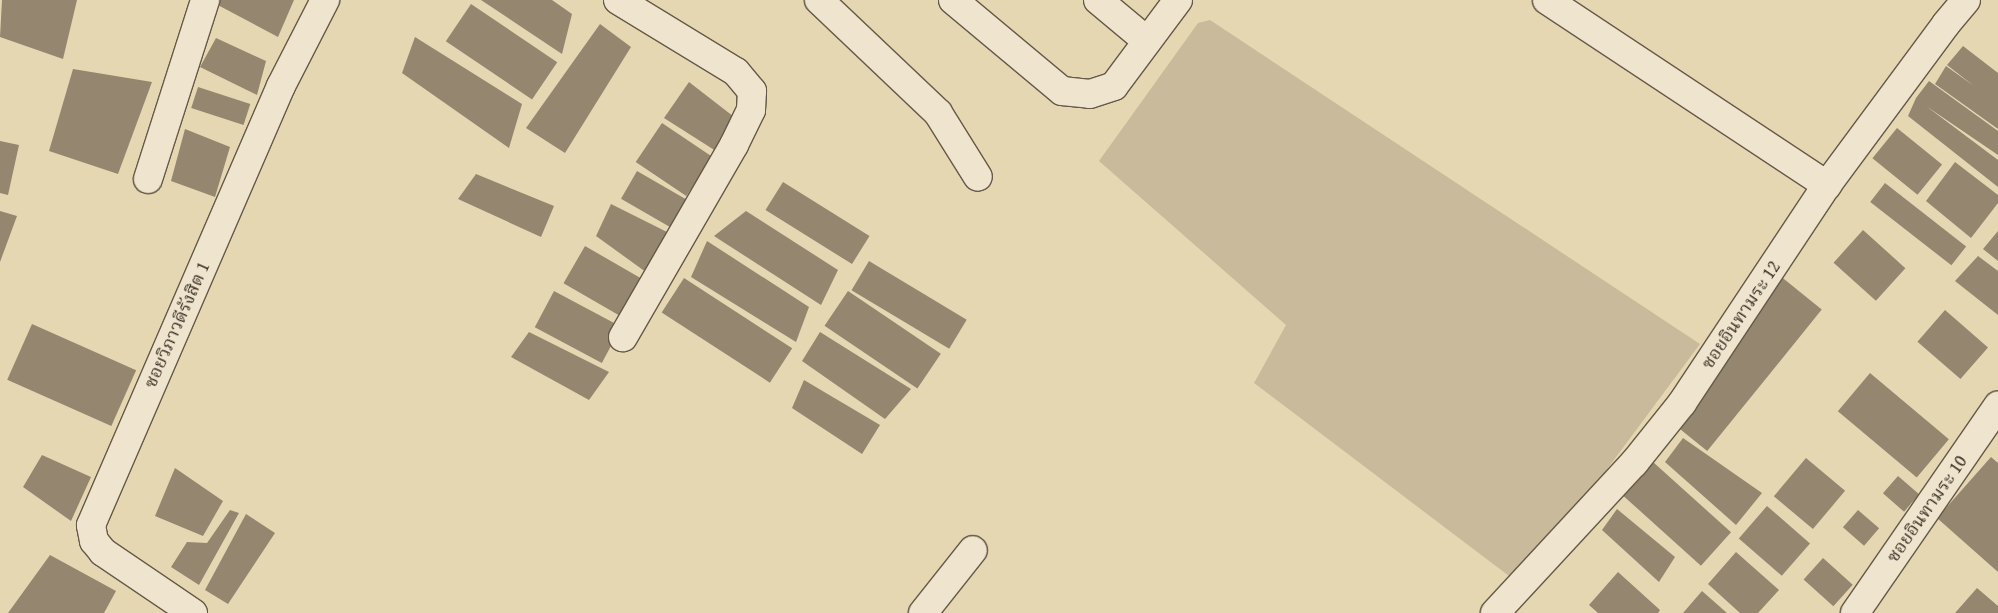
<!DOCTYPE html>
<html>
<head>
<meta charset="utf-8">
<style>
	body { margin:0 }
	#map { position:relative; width:1998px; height:613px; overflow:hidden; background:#e6d7b3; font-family:"Gentium Book Plus","Noto Serif Thai",serif }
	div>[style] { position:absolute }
	.green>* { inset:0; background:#c9ba9b }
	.building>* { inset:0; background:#94866f; transform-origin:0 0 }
	.roads { filter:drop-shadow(1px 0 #665948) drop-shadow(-1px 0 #665948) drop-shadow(0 1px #665948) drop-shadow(0 -1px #665948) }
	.minor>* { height:28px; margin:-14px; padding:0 14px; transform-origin:14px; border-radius:14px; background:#efe5ce }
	span { translate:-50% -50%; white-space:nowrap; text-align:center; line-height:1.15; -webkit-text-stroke:4px #efe5ce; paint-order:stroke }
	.street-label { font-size:18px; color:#3c2f25 }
</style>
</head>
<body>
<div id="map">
	<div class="green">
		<i style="clip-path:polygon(1210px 20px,1700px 344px,1599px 480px,1509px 576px,1254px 383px,1286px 325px,1099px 161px,1198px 23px)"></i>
	</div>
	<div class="building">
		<i style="clip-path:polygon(2px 0,77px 0,63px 59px,0 37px)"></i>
		<i style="clip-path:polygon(215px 0,294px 0,278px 37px,214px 3px)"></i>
		<i style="clip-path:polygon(481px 0,552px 0,572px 14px,562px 54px)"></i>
		<i style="left:471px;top:4px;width:104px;height:45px;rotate:34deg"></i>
		<i style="clip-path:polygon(600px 24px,631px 47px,565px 153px,526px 128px)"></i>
		<i style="clip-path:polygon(415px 37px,522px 104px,509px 148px,402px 73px)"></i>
		<i style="clip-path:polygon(216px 38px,266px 61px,257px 95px,200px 67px)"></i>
		<i style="clip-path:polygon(1963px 46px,1998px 73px,1998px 129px,1935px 84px,1946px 66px,1974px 86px,1947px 65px)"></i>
		<i style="clip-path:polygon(73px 69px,152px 82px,118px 174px,49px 151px)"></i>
		<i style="clip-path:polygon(1929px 81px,1998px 131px,1998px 155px,1926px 106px,1998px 160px,1998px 187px,1908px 116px,1916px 98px)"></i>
		<i style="clip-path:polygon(689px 82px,738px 120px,719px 153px,664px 118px)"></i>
		<i style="left:198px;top:87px;width:55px;height:22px;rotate:18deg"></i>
		<i style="left:662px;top:123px;width:61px;height:47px;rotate:34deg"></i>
		<i style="left:1897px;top:128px;width:58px;height:39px;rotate:39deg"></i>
		<i style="clip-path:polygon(185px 129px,230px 147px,215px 197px,171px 181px)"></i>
		<i style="clip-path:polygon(0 141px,19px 145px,8px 195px,0 193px)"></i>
		<i style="clip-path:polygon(1955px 162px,1998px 195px,1998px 203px,1971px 238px,1926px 201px)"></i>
		<i style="left:637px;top:171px;width:59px;height:32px;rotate:30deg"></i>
		<i style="clip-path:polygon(476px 174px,554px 206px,541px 237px,458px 199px)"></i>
		<i style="left:783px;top:182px;width:102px;height:33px;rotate:32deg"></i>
		<i style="left:1885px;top:183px;width:103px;height:24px;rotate:38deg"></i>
		<i style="clip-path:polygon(611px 204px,673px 235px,650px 275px,596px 236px)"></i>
		<i style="clip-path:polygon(0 211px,17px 216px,0 262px)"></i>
		<i style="clip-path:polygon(746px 211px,838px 270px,821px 305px,714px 236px)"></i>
		<i style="left:1863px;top:230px;width:57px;height:44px;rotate:42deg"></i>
		<i style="clip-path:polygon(1998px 231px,1998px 261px,1983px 249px)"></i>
		<i style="clip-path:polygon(707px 241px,809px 307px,796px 342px,691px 277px)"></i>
		<i style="left:585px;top:246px;width:67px;height:43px;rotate:30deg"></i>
		<i style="clip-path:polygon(1978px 256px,1998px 271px,1998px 315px,1955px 281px)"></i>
		<i style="left:869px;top:261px;width:114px;height:34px;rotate:31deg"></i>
		<i style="left:1779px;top:275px;width:55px;height:182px;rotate:39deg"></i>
		<i style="left:684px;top:278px;width:129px;height:41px;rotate:33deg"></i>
		<i style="left:554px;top:291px;width:76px;height:41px;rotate:28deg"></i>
		<i style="left:848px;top:291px;width:112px;height:42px;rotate:34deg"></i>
		<i style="left:1945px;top:310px;width:57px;height:42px;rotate:41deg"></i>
		<i style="left:32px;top:324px;width:114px;height:61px;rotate:24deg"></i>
		<i style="clip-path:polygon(529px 332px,609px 372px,589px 400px,511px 357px)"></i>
		<i style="clip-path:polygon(820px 332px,911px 389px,885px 419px,802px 361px)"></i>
		<i style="left:1870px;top:373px;width:103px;height:50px;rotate:40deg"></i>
		<i style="clip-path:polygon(804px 380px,880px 425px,862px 454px,792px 408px)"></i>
		<i style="clip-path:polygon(1683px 438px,1762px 493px,1736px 525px,1665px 462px)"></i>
		<i style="clip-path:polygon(42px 455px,91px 477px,71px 521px,23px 487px)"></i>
		<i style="clip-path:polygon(1991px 457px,1998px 463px,1998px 572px,1937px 518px)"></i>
		<i style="left:1806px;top:458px;width:51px;height:50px;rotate:40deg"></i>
		<i style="left:1653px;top:462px;width:105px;height:45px;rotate:42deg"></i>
		<i style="clip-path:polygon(175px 468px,223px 501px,203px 536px,155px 516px)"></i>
		<i style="left:1898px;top:476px;width:28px;height:23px;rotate:41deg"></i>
		<i style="left:1767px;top:506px;width:57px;height:43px;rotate:41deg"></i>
		<i style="clip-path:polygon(1617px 509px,1675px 557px,1659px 582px,1602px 530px)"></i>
		<i style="clip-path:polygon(230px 510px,239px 513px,199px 585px,171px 567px,187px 542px,207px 543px)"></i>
		<i style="left:1858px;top:510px;width:28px;height:23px;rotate:41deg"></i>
		<i style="clip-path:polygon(246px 514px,275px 533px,228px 604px,205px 590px)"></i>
		<i style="clip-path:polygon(1736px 552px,1779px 590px,1758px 613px,1740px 613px,1708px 584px)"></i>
		<i style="clip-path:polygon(50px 555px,116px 591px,104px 613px,8px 613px)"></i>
		<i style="left:1823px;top:558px;width:40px;height:29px;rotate:42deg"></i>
		<i style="clip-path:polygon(1618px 572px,1660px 610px,1658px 613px,1598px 613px,1589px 605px)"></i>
		<i style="clip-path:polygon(1977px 588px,1998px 606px,1998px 613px,1955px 613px)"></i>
		<i style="clip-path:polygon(1702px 591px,1727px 613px,1683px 613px)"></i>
	</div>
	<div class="roads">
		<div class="minor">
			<i style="left:618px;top:0;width:138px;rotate:31.4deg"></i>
			<i style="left:736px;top:72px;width:25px;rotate:50deg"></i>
			<i style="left:752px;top:91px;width:19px;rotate:93deg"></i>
			<i style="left:751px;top:110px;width:39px;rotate:116deg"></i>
			<i style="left:734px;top:145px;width:222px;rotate:120deg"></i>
			<i style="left:819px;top:0;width:164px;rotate:43.5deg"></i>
			<i style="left:938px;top:113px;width:75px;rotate:58deg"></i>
			<i style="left:953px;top:0;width:142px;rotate:39.9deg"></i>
			<i style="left:1062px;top:91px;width:28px;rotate:6deg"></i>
			<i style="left:1090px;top:94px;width:25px;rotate:-18deg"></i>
			<i style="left:1114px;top:86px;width:107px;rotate:-53.3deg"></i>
			<i style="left:1098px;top:0;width:64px;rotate:39.9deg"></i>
			<i style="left:1547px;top:0;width:336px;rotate:33.5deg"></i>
			<i style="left:148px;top:179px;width:188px;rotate:-72.3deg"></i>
			<i style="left:193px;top:613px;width:109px;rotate:-145.9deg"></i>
			<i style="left:103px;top:552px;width:14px;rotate:-129deg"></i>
			<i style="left:94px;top:541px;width:16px;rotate:-101deg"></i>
			<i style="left:91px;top:525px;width:478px;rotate:-66.6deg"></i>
			<i style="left:281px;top:86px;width:97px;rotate:-62.9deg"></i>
			<i style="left:923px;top:613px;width:80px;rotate:-51.6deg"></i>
			<i style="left:1495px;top:613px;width:205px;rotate:-47.2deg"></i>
			<i style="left:1634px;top:463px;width:77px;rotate:-51.3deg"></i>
			<i style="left:1682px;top:403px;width:262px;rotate:-56.4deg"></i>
			<i style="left:1827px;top:185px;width:200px;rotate:-53.5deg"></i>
			<i style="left:1946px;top:24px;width:31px;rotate:-50deg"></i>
			<i style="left:1855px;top:613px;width:252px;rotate:-55.4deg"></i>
		</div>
	</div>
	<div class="street-label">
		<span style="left:1741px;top:315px;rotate:-56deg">ซอยอินทามระ 12</span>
		<span style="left:177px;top:325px;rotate:-66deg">ซอยวิภาวดีรังสิต 1</span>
		<span style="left:1927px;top:509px;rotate:-55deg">ซอยอินทามระ 10</span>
	</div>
</div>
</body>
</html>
